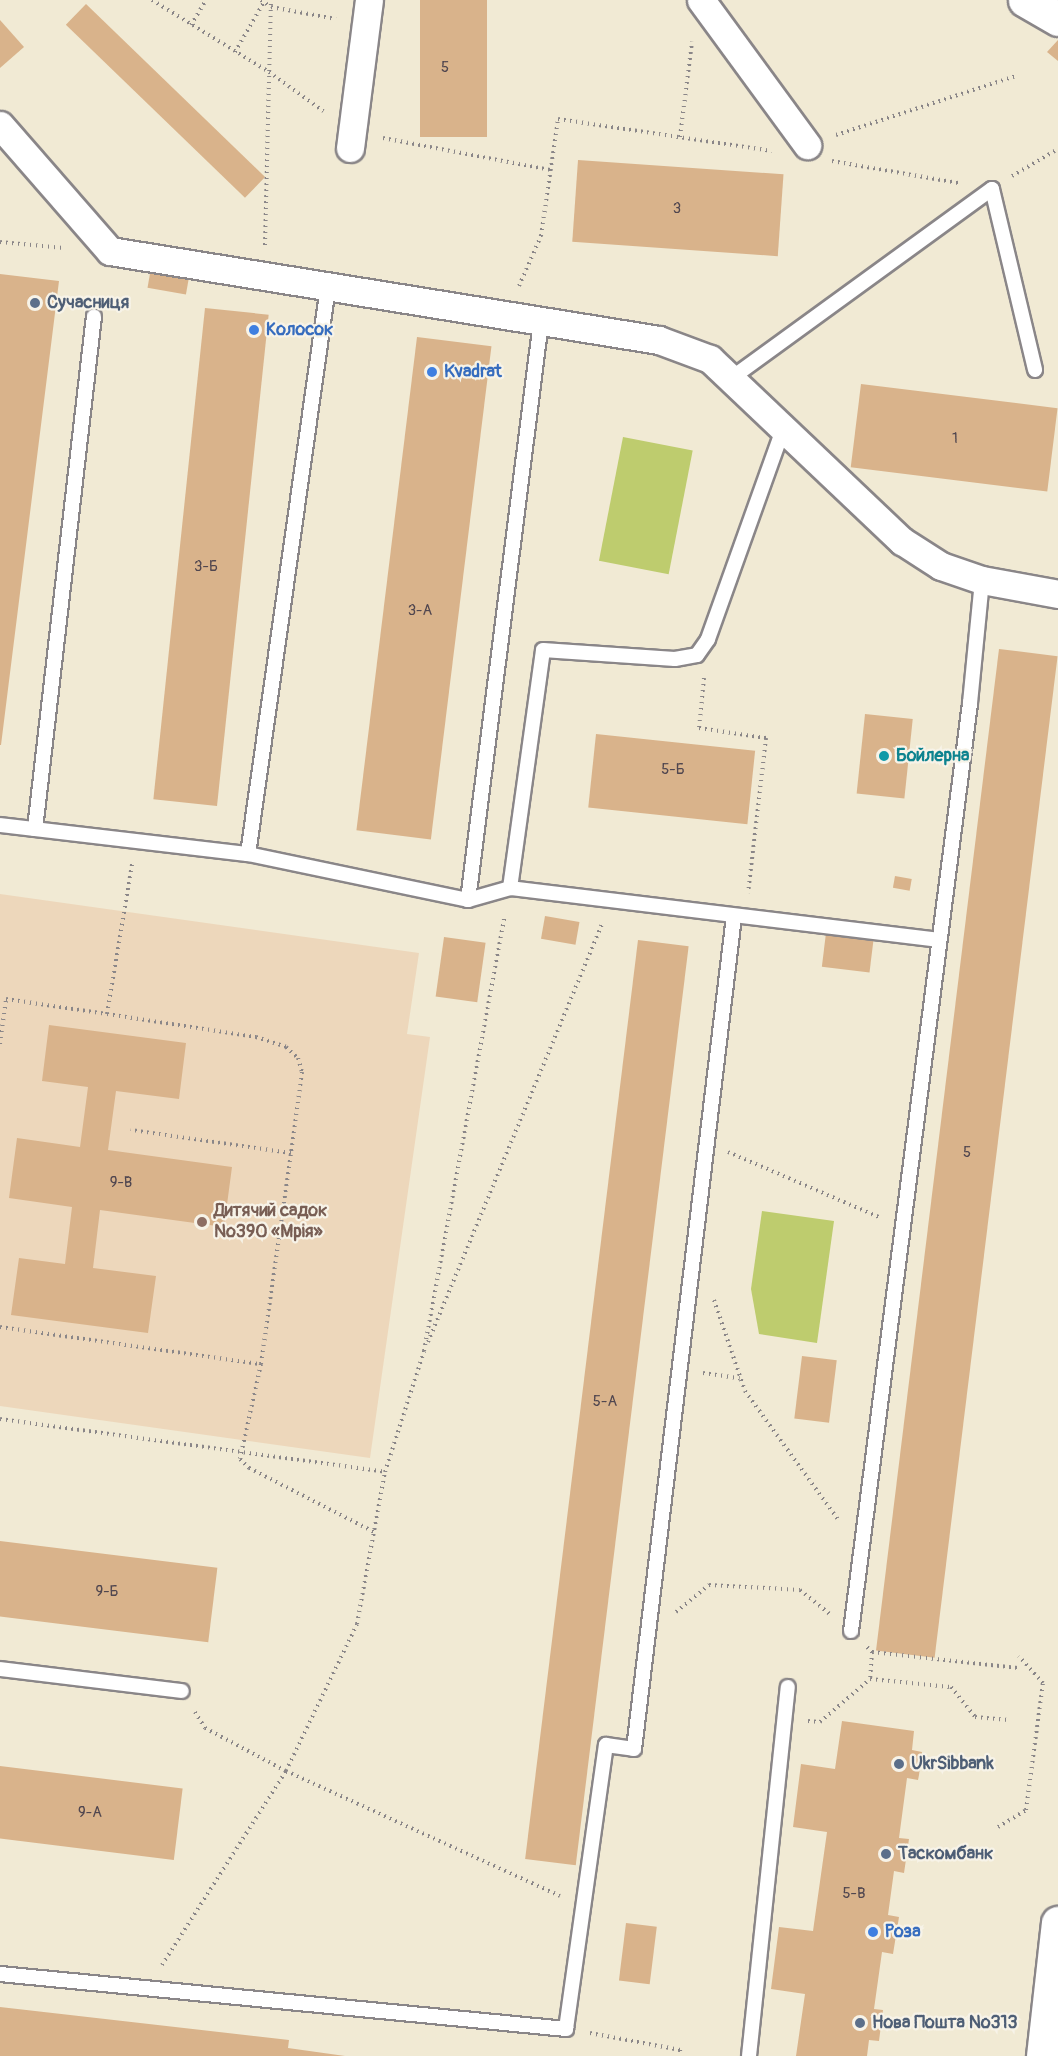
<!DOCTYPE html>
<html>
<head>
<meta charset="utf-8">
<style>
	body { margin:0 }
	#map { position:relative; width:1058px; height:2056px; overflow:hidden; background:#f1ead4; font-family:Pangolin,sans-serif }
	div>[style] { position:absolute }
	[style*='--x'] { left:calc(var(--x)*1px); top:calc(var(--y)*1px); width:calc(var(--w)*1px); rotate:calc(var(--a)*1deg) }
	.built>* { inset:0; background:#edd7bb }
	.green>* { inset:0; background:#becc6e; transform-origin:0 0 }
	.building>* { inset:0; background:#d9b38b; transform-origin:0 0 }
	.path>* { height:4px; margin-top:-2px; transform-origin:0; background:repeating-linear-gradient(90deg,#8a8688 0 1.5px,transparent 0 6px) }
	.roads { filter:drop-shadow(2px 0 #8a8688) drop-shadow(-2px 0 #8a8688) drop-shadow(0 2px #8a8688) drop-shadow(0 -2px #8a8688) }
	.lane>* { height:14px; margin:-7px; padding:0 7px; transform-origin:7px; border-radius:7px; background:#fff }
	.street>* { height:27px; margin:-13.5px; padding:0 13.5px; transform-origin:13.5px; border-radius:13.5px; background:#fff }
	.secondary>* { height:33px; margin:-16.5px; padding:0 16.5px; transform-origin:16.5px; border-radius:16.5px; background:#fff }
	.primary>* { height:33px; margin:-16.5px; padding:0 16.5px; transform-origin:16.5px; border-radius:16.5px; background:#fff }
	.dots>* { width:16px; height:16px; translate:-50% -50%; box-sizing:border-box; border:3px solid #f7f3e8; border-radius:50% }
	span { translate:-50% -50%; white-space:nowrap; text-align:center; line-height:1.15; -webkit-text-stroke:4.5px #f7f3e8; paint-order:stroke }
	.number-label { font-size:15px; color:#50464f }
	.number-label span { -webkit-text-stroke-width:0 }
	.service-label { font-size:18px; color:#4e5e75; font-weight:700 }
	.left { translate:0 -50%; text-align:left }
	.shop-label { font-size:18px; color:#366cbe; font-weight:700 }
	.culture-label { font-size:18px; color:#0d838f; font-weight:700 }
	.education-label { font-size:18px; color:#785e54; font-weight:700 }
</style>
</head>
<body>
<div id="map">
	<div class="built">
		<div style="clip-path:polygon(0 894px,419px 953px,407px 1034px,430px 1037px,370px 1458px,0 1406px)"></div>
	</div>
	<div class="green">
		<div style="left:623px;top:437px;width:71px;height:126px;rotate:11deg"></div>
		<div style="clip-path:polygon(762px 1211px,834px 1221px,817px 1343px,759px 1334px,751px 1289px)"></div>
	</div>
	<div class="building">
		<div style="left:420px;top:0;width:67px;height:137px"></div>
		<div style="left:86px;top:4px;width:249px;height:29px;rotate:44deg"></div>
		<div style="clip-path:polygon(0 20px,24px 47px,0 68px)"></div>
		<div style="clip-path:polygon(1058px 40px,1058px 61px,1047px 52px)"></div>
		<div style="left:578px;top:160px;width:206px;height:82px;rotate:4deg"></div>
		<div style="left:151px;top:268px;width:39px;height:20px;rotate:10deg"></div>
		<div style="clip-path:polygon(0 274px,59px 281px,1px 745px,0 745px)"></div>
		<div style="left:205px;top:308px;width:64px;height:494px;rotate:6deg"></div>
		<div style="left:417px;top:337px;width:75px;height:497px;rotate:7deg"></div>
		<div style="left:861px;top:384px;width:198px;height:84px;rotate:7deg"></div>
		<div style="left:999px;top:649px;width:59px;height:1009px;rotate:7deg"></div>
		<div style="left:865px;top:714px;width:48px;height:80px;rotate:6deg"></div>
		<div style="left:596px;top:734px;width:160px;height:74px;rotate:6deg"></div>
		<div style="left:895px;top:876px;width:17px;height:12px;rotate:10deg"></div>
		<div style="left:545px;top:916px;width:35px;height:23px;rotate:10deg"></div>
		<div style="left:826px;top:933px;width:48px;height:34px;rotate:7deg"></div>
		<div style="left:444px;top:937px;width:42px;height:60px;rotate:8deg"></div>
		<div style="left:638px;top:940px;width:51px;height:926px;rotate:7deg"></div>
		<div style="clip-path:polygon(49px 1025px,186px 1043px,179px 1099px,116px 1091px,108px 1150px,232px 1167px,224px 1227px,100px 1210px,93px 1268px,156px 1276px,148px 1333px,11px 1315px,19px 1258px,65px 1264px,72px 1207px,9px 1198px,17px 1138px,80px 1147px,88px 1087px,42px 1081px)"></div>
		<div style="left:802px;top:1356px;width:35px;height:63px;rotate:7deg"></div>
		<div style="left:0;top:1541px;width:219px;height:75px;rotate:7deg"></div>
		<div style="clip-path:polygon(842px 1721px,914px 1731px,912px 1750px,922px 1752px,919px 1775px,918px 1780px,907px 1778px,899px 1838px,909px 1839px,904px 1873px,894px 1871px,888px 1915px,899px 1917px,893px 1954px,882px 1952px,874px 2009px,883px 2010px,879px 2041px,869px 2040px,867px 2056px,796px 2056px,805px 1994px,771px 1989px,779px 1927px,813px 1931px,827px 1832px,793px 1827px,801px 1764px,835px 1769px)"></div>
		<div style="left:0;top:1766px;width:184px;height:72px;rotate:7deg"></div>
		<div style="left:626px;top:1923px;width:31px;height:58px;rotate:7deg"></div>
		<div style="clip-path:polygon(0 2007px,289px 2040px,288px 2048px,345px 2056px,0 2056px)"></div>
	</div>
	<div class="path">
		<div style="--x:152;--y:0;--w:137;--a:31.6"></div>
		<div style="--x:269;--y:72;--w:67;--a:35.8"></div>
		<div style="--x:261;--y:0;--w:12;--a:35"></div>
		<div style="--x:271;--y:7;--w:66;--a:10.5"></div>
		<div style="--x:191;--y:25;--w:29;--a:-59"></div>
		<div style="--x:235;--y:52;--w:58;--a:-59.9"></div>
		<div style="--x:836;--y:135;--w:188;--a:-18.2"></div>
		<div style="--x:680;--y:137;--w:96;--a:-82.8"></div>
		<div style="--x:383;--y:138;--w:170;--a:10.8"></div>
		<div style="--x:832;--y:161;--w:128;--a:9.9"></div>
		<div style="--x:1012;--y:176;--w:53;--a:-30.4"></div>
		<div style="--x:0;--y:242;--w:64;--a:5.4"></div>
		<div style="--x:265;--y:245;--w:245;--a:-88.6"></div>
		<div style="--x:519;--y:286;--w:55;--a:-66.3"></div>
		<div style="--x:541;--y:236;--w:118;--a:-81.7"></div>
		<div style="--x:558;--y:119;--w:216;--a:8.5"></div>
		<div style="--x:704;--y:678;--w:50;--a:95.7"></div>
		<div style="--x:699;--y:728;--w:68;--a:8.5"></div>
		<div style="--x:766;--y:738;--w:156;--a:96.6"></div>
		<div style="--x:107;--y:1014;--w:151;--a:8.8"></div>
		<div style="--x:256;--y:1037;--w:32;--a:18"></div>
		<div style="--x:286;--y:1047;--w:16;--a:43"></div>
		<div style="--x:298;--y:1058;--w:15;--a:74"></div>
		<div style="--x:302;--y:1072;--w:82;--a:97.7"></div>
		<div style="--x:0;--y:1044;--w:45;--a:-82.4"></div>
		<div style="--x:6;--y:999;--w:102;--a:8.4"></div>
		<div style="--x:107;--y:1014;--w:152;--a:-80.5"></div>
		<div style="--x:728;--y:1152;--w:167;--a:23.3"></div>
		<div style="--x:714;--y:1300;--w:96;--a:71.2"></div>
		<div style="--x:745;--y:1391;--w:160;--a:54.1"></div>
		<div style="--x:0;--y:1327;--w:264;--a:8.1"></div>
		<div style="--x:261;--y:1364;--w:213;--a:-81.9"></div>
		<div style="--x:291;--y:1153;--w:162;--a:-171.8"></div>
		<div style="--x:428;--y:1342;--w:455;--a:-67.4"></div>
		<div style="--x:261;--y:1364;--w:97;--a:102.5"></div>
		<div style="--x:240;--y:1459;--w:13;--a:45"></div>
		<div style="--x:249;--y:1468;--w:140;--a:27.1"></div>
		<div style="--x:703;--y:1373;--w:37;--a:8"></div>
		<div style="--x:0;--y:1419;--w:389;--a:7.8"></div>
		<div style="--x:385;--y:1472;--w:127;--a:-72.1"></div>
		<div style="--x:424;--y:1351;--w:443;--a:-79.5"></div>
		<div style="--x:676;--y:1612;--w:43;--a:-39.3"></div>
		<div style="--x:709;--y:1585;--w:91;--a:3.1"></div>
		<div style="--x:800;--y:1590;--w:38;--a:39"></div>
		<div style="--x:867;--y:1647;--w:7;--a:45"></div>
		<div style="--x:872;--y:1652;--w:147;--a:6.3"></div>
		<div style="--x:872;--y:1652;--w:27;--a:94"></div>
		<div style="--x:870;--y:1679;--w:81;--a:5.6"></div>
		<div style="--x:951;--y:1687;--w:38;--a:51"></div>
		<div style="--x:975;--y:1717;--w:36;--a:5"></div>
		<div style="--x:195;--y:1712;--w:19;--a:58"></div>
		<div style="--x:205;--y:1728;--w:92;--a:28"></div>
		<div style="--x:286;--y:1771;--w:301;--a:24.5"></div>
		<div style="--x:808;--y:1721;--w:12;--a:5"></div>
		<div style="--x:820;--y:1722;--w:66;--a:-40.7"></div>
		<div style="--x:998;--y:1827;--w:33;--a:-31"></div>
		<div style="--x:1026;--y:1810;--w:128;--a:-82.4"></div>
		<div style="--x:1043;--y:1683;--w:36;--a:-132"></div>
		<div style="--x:162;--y:1965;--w:230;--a:-57.4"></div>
		<div style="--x:286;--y:1771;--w:163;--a:-64.2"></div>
		<div style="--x:357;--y:1624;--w:155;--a:-79.6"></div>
		<div style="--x:590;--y:2033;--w:92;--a:10.7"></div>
		<div style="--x:680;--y:2050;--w:6;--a:81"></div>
	</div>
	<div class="roads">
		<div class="lane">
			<div style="--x:733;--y:377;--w:320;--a:-36"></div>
			<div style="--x:992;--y:189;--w:186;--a:76.6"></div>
			<div style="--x:0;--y:825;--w:250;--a:6.7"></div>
			<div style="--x:248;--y:854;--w:225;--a:11.8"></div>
			<div style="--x:468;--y:900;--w:44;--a:-15.9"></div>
			<div style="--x:510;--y:888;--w:430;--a:6.9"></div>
			<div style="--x:35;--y:829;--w:516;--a:-83.44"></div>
			<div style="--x:248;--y:854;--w:573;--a:-81.97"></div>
			<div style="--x:510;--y:888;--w:240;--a:-82.1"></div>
			<div style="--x:543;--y:650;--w:132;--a:3.9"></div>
			<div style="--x:675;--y:659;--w:22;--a:-10"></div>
			<div style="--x:697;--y:655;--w:19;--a:-55"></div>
			<div style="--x:708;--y:639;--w:223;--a:-70.3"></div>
			<div style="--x:468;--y:900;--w:584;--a:-82.81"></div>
			<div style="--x:851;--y:1631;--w:936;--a:-82.69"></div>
			<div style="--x:970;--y:703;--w:124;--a:-84.4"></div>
			<div style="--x:0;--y:1669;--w:183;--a:6.9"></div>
			<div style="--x:0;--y:1974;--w:569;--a:5.55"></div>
			<div style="--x:566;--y:2029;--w:287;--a:-82"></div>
			<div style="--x:606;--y:1745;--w:28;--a:8"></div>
			<div style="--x:634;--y:1749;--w:838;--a:-83.15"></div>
			<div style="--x:749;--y:2056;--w:371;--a:-84"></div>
		</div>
		<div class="street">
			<div style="--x:701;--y:0;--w:180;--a:53.8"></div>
			<div style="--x:0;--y:125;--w:167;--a:48.9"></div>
			<div style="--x:110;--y:251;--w:556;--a:9.21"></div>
			<div style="--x:659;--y:340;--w:54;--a:20.4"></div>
			<div style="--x:710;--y:359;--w:265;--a:43.5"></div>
			<div style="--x:902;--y:541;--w:46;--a:32.7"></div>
			<div style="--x:941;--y:566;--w:43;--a:18.9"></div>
			<div style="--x:982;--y:580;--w:77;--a:10.4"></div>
			<div style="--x:350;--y:148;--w:149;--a:-82.7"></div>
		</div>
		<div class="secondary">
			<div style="--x:1025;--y:0;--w:38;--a:30"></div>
		</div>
		<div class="primary">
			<div style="--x:1043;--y:2056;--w:134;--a:-83.6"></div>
		</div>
	</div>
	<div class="dots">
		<div style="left:35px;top:303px;background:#5c6f8a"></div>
		<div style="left:254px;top:330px;background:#3f7fe0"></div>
		<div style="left:432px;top:372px;background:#3f7fe0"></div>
		<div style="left:884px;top:756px;background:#0f9aa8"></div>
		<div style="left:202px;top:1222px;background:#8d6e63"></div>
		<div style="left:899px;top:1764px;background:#5c6f8a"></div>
		<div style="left:886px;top:1854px;background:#5c6f8a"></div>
		<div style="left:873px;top:1932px;background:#3f7fe0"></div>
		<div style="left:860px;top:2023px;background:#5c6f8a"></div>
	</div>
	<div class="number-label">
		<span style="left:445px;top:68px">5</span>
		<span style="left:677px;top:209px">3</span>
		<span style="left:955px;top:439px">1</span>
		<span style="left:206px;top:567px">3-Б</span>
		<span style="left:420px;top:611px">3-А</span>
		<span style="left:673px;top:770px">5-Б</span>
		<span style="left:967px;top:1153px">5</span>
		<span style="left:121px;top:1183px">9-В</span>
		<span style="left:605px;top:1402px">5-А</span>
		<span style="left:107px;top:1592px">9-Б</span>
		<span style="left:90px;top:1813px">9-А</span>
		<span style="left:854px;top:1894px">5-В</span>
	</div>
	<div class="service-label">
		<span class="left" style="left:47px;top:303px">Сучасниця</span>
		<span class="left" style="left:911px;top:1764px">UkrSibbank</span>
		<span class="left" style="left:898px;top:1854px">Таскомбанк</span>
		<span class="left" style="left:872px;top:2023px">Нова Пошта №313</span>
	</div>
	<div class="shop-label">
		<span class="left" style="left:266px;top:330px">Колосок</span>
		<span class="left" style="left:444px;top:372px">Kvadrat</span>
		<span class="left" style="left:885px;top:1932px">Роза</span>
	</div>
	<div class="culture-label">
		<span class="left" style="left:896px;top:756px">Бойлерна</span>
	</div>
	<div class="education-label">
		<span class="left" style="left:214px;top:1222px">Дитячий садок<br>№390 «Мрія»</span>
	</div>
</div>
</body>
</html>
